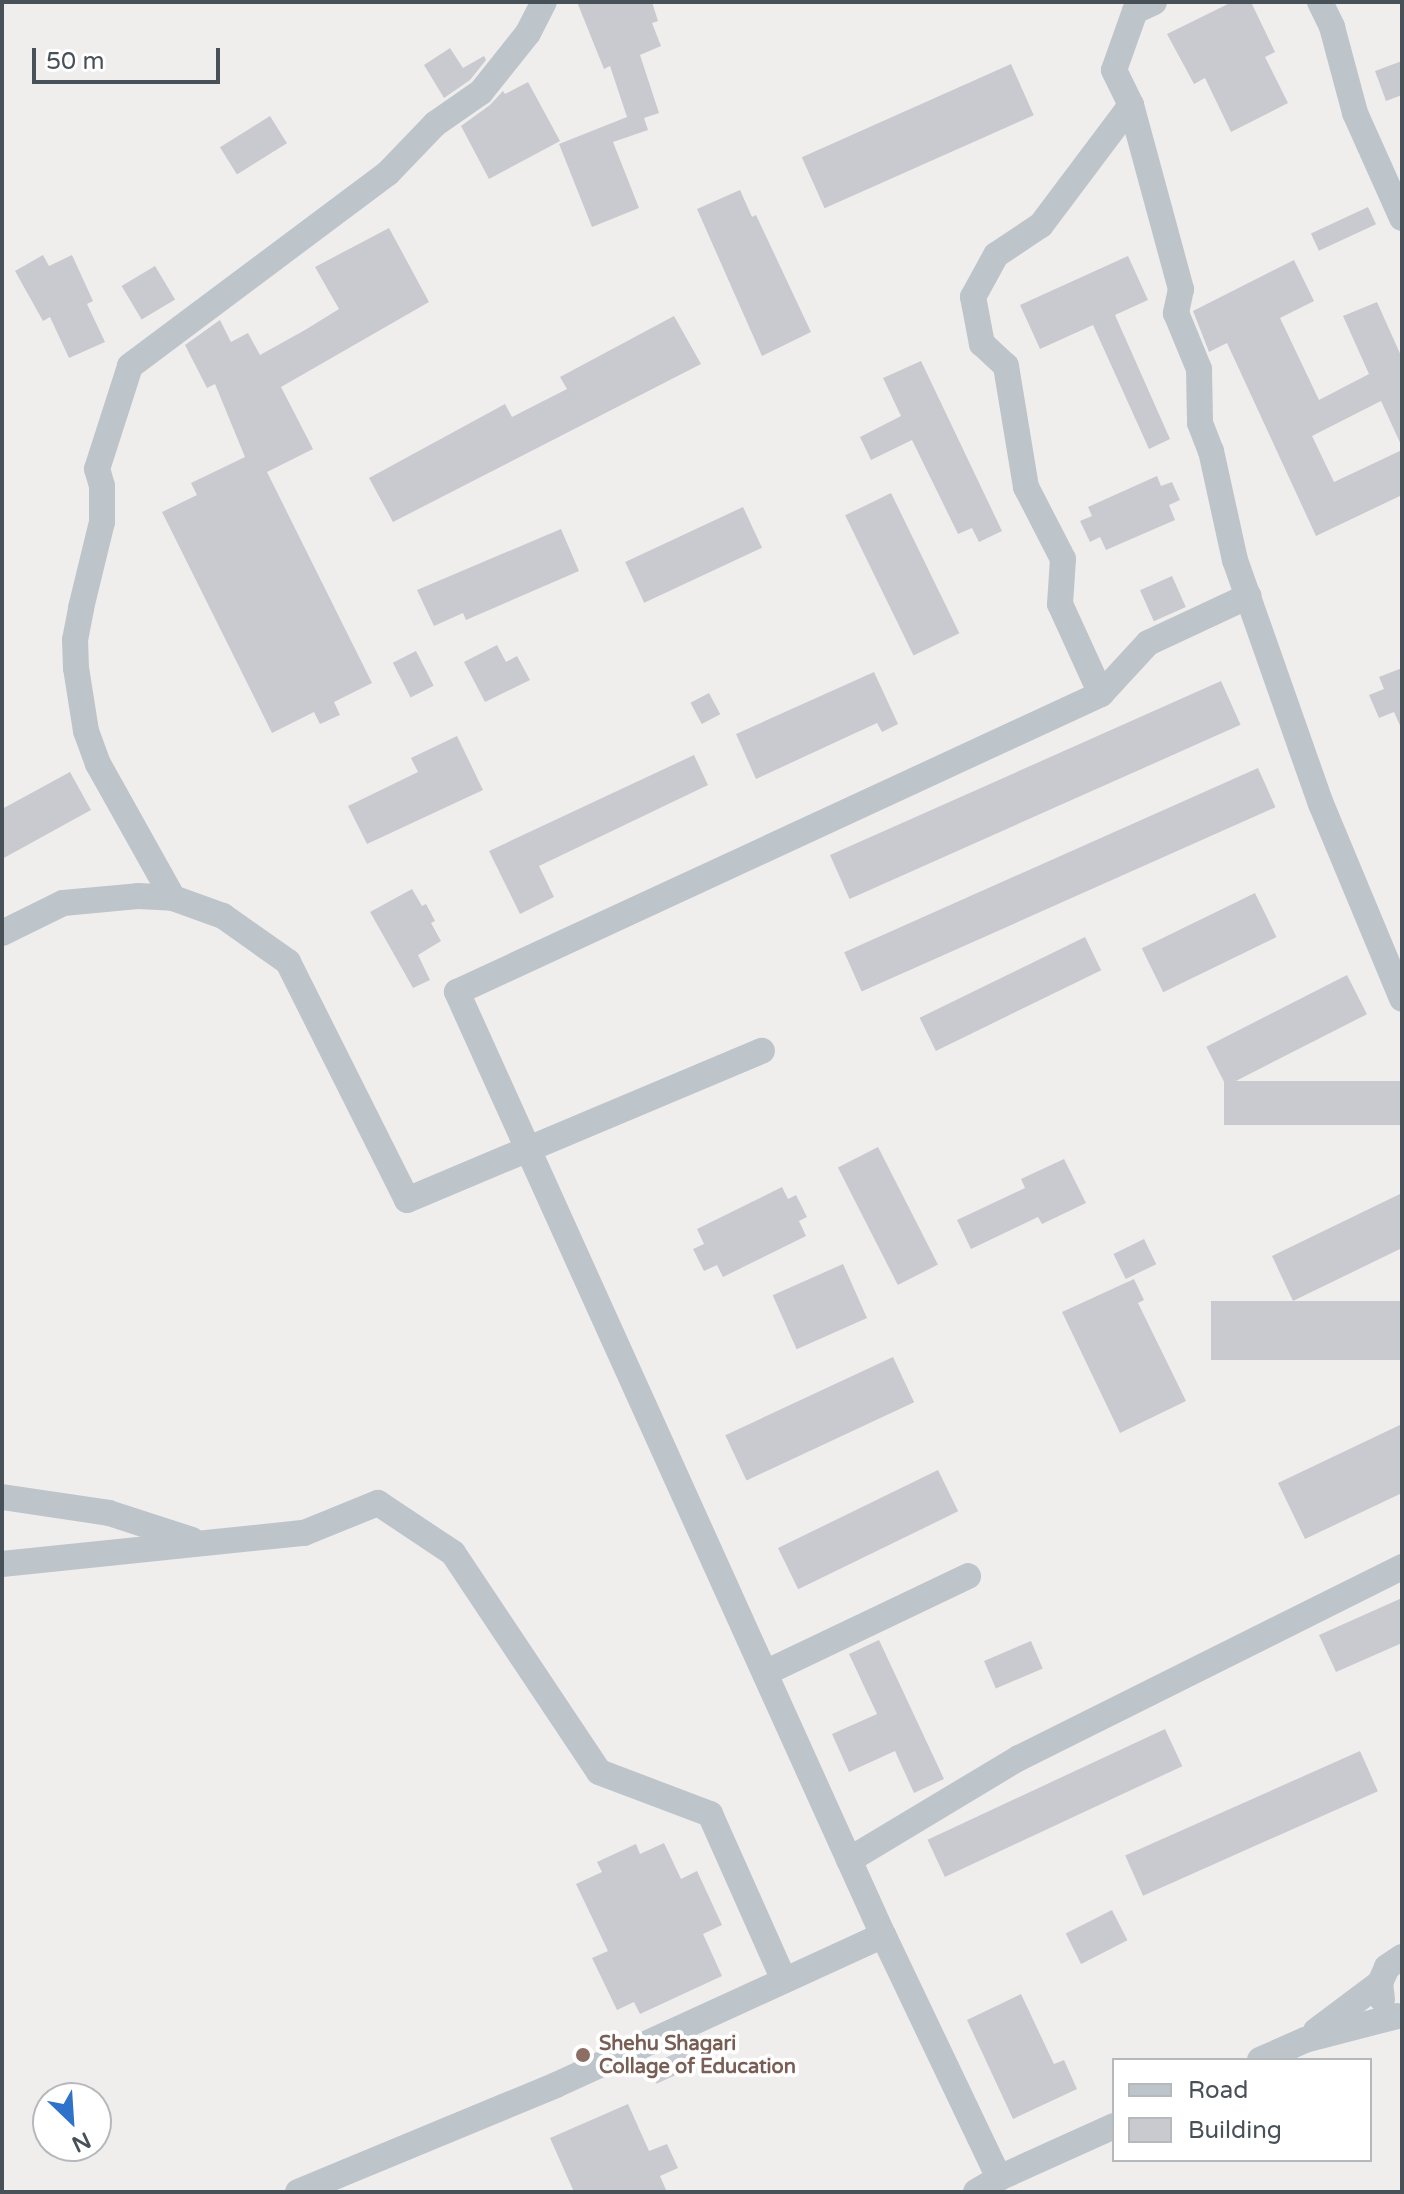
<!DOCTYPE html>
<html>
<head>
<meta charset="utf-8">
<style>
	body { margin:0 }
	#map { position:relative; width:1404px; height:2194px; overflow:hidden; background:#f0eded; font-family:"Varela Round",sans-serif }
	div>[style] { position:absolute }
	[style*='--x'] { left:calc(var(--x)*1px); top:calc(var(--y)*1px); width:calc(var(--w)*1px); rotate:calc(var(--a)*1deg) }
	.building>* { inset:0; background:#c9cacf; transform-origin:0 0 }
	.minor>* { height:26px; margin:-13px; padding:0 13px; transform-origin:13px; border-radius:13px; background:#bdc5cb }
	.dots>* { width:22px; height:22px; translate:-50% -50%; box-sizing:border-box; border:4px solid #fff; border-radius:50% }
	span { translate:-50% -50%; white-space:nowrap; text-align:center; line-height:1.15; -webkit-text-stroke:8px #fff; paint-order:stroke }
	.education-label { font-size:20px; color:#785e54; font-weight:700 }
	.left { translate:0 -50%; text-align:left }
	.frame { position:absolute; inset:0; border:4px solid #485058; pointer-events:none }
	.legend { position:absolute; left:1112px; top:2058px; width:260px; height:104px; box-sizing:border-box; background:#fff; border:2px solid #b6b9bc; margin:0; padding:10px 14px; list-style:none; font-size:24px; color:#485058 }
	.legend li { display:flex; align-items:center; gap:16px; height:40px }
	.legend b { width:40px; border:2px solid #b6b9bc }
	.north { position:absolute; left:32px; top:2082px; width:80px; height:80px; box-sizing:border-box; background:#fff; border:2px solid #b6b9bc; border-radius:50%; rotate:155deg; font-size:22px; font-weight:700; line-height:32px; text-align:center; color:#485058 }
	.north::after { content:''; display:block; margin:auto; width:28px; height:36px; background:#2e72c9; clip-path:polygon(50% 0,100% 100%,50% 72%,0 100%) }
	.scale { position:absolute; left:32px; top:48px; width:188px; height:36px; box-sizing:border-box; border:4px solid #485058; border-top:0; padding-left:10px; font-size:24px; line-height:28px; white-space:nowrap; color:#485058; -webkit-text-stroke:6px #fff; paint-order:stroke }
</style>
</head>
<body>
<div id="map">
	<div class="building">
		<div style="clip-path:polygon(577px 2px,652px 2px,658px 21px,652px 23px,661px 46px,640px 55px,659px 113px,644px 118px,648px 130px,613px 142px,639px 208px,592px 227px,559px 144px,627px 117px,610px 66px,604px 69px)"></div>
		<div style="clip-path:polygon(1232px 2px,1251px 2px,1275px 52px,1265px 57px,1288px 103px,1231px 132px,1205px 78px,1194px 84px,1167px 34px)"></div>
		<div style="clip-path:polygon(450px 48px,463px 68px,484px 56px,486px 60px,470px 80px,444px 98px,424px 65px)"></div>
		<div style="clip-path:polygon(1402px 61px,1402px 95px,1386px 101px,1375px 71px)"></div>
		<div style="left:1011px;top:64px;width:56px;height:229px;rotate:66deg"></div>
		<div style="clip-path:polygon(528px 82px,560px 141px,489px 179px,461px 126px,490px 105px,503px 91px,505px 94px)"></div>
		<div style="left:270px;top:116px;width:32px;height:59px;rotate:58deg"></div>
		<div style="clip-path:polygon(740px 190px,752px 217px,756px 215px,811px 332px,762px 356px,697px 209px)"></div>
		<div style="left:1368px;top:207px;width:19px;height:63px;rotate:65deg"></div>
		<div style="clip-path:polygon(389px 228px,429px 302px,281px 387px,313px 449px,267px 472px,372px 683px,334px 702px,340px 715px,320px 724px,314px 712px,272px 733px,162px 512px,197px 495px,191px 483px,245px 457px,215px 384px,207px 388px,185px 345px,220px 320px,231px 342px,248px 333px,260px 355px,305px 330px,339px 309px,315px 267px)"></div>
		<div style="clip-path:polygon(43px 255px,49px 266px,72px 255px,93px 301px,87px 304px,105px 342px,69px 358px,50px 317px,43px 321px,15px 271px)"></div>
		<div style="clip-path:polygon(1128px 256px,1148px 300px,1115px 315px,1170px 439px,1149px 449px,1093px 325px,1040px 349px,1020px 305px)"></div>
		<div style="clip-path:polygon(1294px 260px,1314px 301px,1280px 318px,1319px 400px,1369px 374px,1343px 316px,1377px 302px,1402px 358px,1402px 447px,1381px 401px,1312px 436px,1334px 482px,1402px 450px,1402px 495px,1316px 536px,1227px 343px,1209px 352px,1193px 311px)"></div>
		<div style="left:155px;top:266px;width:39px;height:39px;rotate:59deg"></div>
		<div style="clip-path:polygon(674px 316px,701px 364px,393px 522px,369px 478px,505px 404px,512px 417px,567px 389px,560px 377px)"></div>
		<div style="clip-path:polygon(921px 361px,1002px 531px,979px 542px,972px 528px,958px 534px,912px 440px,871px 460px,860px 437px,901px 416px,883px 378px)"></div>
		<div style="clip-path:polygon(1157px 476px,1161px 486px,1172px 482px,1180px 500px,1169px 505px,1175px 520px,1106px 550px,1100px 537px,1090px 542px,1080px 521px,1092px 516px,1088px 507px)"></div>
		<div style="left:891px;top:493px;width:156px;height:51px;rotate:64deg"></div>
		<div style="left:743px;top:507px;width:45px;height:130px;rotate:65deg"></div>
		<div style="clip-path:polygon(561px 529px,579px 571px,466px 620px,463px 613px,434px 626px,417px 590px)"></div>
		<div style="left:1172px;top:576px;width:34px;height:35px;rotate:66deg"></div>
		<div style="clip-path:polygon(497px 645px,506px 662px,517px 656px,530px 680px,485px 702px,464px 662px)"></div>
		<div style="left:416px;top:651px;width:39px;height:26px;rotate:63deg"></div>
		<div style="clip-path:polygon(1402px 668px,1402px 730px,1394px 712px,1379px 718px,1369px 695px,1384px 689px,1379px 677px)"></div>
		<div style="clip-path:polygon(874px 672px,898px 724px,882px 732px,877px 723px,756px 779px,736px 734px)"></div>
		<div style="left:1221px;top:681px;width:48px;height:428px;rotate:66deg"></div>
		<div style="left:709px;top:693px;width:24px;height:21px;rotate:62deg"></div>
		<div style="clip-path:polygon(457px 736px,483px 790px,367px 844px,348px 806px,418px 772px,411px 758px)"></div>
		<div style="clip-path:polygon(694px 755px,708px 785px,539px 866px,554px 897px,520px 914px,489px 851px)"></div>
		<div style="left:1258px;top:768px;width:43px;height:453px;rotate:66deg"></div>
		<div style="clip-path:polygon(70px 772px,91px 810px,2px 859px,2px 809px)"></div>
		<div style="clip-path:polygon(412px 889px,422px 906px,426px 904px,435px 921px,431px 923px,441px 941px,418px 955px,430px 980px,413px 988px,370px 912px)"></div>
		<div style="left:1255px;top:893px;width:49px;height:126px;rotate:64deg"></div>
		<div style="left:1085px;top:937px;width:37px;height:184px;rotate:64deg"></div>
		<div style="left:1347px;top:975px;width:44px;height:158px;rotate:63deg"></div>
		<div style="left:1402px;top:1081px;width:44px;height:178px;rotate:90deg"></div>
		<div style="left:878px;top:1147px;width:132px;height:45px;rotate:63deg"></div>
		<div style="clip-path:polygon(1064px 1159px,1086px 1203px,1042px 1224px,1038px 1217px,971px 1249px,957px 1220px,1025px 1188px,1021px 1179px)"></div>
		<div style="clip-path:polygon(782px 1187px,788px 1199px,796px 1195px,807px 1217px,799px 1221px,806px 1236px,723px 1277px,717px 1265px,704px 1271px,693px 1249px,704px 1244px,697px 1229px)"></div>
		<div style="clip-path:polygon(1402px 1193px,1402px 1248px,1293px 1301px,1272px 1256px)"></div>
		<div style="left:1144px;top:1239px;width:28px;height:34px;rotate:64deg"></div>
		<div style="left:843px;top:1264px;width:59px;height:77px;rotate:66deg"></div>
		<div style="clip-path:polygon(1134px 1279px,1144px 1300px,1138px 1303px,1186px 1401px,1120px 1433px,1062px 1312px)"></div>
		<div style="left:1402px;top:1301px;width:59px;height:191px;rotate:90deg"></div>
		<div style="left:893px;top:1357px;width:50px;height:185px;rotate:65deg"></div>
		<div style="clip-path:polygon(1402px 1424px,1402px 1493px,1305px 1539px,1278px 1483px)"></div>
		<div style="left:938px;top:1470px;width:46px;height:178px;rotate:64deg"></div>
		<div style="clip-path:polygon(1402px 1598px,1402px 1643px,1336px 1672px,1319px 1635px)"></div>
		<div style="clip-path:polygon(879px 1640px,944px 1779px,914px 1793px,895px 1751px,849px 1772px,832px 1734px,877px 1714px,849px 1654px)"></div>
		<div style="left:1031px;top:1641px;width:30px;height:51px;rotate:67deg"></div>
		<div style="left:1165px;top:1729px;width:41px;height:262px;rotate:65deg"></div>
		<div style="left:1360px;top:1751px;width:44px;height:257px;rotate:66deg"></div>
		<div style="clip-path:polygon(664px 1843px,681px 1879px,697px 1871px,722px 1925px,703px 1934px,722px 1976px,640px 2014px,634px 2002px,617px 2010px,592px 1958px,608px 1951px,576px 1884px,602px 1872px,597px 1862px,636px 1844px,640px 1854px)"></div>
		<div style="left:1112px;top:1910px;width:34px;height:52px;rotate:63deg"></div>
		<div style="clip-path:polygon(1021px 1994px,1054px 2064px,1064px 2060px,1077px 2089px,1013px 2119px,967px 2020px)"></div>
		<div style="left:703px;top:2041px;width:20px;height:60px;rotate:66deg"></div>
		<div style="clip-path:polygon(628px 2104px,649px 2151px,667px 2144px,678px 2168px,660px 2176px,667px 2192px,574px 2192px,550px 2138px)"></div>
	</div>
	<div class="minor">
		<div style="--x:1320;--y:2;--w:28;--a:64"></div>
		<div style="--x:1332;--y:27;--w:89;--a:75"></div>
		<div style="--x:1355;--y:113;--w:115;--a:65.9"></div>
		<div style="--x:1131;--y:105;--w:191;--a:74.8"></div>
		<div style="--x:1181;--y:289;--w:25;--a:102"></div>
		<div style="--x:1176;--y:313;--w:61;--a:67.7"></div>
		<div style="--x:1199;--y:369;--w:54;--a:88.9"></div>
		<div style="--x:1200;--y:423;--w:30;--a:69"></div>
		<div style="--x:1211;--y:451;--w:112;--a:77.6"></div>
		<div style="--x:1235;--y:560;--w:259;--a:70.6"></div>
		<div style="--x:1321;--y:804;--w:211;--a:67.4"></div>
		<div style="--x:1101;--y:694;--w:99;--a:-114.5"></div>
		<div style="--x:1060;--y:604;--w:45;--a:-86.2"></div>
		<div style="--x:1063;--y:559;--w:81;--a:-117.2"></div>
		<div style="--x:1026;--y:487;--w:123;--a:-99.4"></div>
		<div style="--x:1006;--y:366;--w:33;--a:-137"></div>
		<div style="--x:982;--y:344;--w:48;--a:-100.8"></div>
		<div style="--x:973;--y:297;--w:48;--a:-61.3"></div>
		<div style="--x:996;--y:255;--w:54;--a:-33.7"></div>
		<div style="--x:1041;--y:225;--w:150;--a:-53.1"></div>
		<div style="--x:1131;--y:105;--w:39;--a:-116"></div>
		<div style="--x:1114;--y:70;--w:63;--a:-70.4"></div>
		<div style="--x:1135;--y:11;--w:21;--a:-25"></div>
		<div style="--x:173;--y:898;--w:154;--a:-119.2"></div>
		<div style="--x:98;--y:764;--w:35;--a:-110"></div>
		<div style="--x:86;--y:731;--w:64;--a:-99"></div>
		<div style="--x:76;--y:668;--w:28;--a:-92"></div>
		<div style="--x:75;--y:640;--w:33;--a:-79"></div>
		<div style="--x:81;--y:608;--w:89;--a:-76.3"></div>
		<div style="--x:102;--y:522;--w:36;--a:-90"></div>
		<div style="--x:102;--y:486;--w:18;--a:-106"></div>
		<div style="--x:97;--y:469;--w:108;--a:-72.2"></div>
		<div style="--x:130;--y:366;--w:322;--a:-36.8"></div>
		<div style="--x:388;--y:173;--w:68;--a:-46.2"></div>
		<div style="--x:435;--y:124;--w:56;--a:-34.8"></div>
		<div style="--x:481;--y:92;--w:75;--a:-51.5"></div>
		<div style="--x:528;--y:33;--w:35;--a:-63"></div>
		<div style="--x:2;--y:933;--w:68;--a:-26.2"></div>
		<div style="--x:63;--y:903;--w:75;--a:-5.3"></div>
		<div style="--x:138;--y:896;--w:35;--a:3"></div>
		<div style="--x:173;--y:898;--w:53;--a:19.8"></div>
		<div style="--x:223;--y:916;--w:80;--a:35.3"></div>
		<div style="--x:288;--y:962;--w:266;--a:63.4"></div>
		<div style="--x:407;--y:1200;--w:385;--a:-22.8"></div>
		<div style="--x:2;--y:1497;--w:108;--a:8.5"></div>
		<div style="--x:109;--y:1513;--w:87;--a:18"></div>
		<div style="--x:2;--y:1564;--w:304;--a:-5.9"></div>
		<div style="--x:304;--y:1533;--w:80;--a:-22.1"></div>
		<div style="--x:378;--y:1503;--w:90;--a:33.7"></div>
		<div style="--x:453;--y:1553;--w:263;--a:56.3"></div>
		<div style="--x:599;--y:1772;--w:119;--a:20.7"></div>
		<div style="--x:710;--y:1814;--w:182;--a:66"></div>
		<div style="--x:765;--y:1673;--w:225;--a:-25.5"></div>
		<div style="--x:849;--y:1860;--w:198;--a:-31"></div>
		<div style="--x:1019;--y:1758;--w:428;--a:-26.5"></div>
		<div style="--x:1382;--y:1999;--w:16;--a:-97"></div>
		<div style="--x:1380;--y:1983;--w:17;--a:-66"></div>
		<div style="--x:1387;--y:1967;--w:18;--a:-34"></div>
		<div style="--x:1316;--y:2031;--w:80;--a:-36.9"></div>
		<div style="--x:1260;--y:2060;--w:49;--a:-24"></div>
		<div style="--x:1305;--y:2040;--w:95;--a:-14.6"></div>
		<div style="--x:999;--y:2178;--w:269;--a:-115.5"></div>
		<div style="--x:883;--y:1935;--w:1035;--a:-114.31"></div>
		<div style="--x:457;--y:992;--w:710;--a:-24.83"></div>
		<div style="--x:1101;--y:694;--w:69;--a:-47.3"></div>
		<div style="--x:1148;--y:643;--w:111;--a:-25"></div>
		<div style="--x:298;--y:2192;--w:279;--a:-22.5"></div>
		<div style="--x:556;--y:2085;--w:360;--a:-24.6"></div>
		<div style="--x:976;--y:2192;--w:27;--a:-31"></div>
		<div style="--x:999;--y:2178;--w:126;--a:-24.3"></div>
	</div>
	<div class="dots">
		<div style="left:583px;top:2055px;background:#8d6e63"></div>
	</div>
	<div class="education-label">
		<span class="left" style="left:599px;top:2056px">Shehu Shagari<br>Collage of Education</span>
	</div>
	<div class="frame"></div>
	<ul class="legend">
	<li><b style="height:10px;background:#bdc5cb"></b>Road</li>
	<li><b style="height:22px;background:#c9cacf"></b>Building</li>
	</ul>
	<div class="north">N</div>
	<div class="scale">50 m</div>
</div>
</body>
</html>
